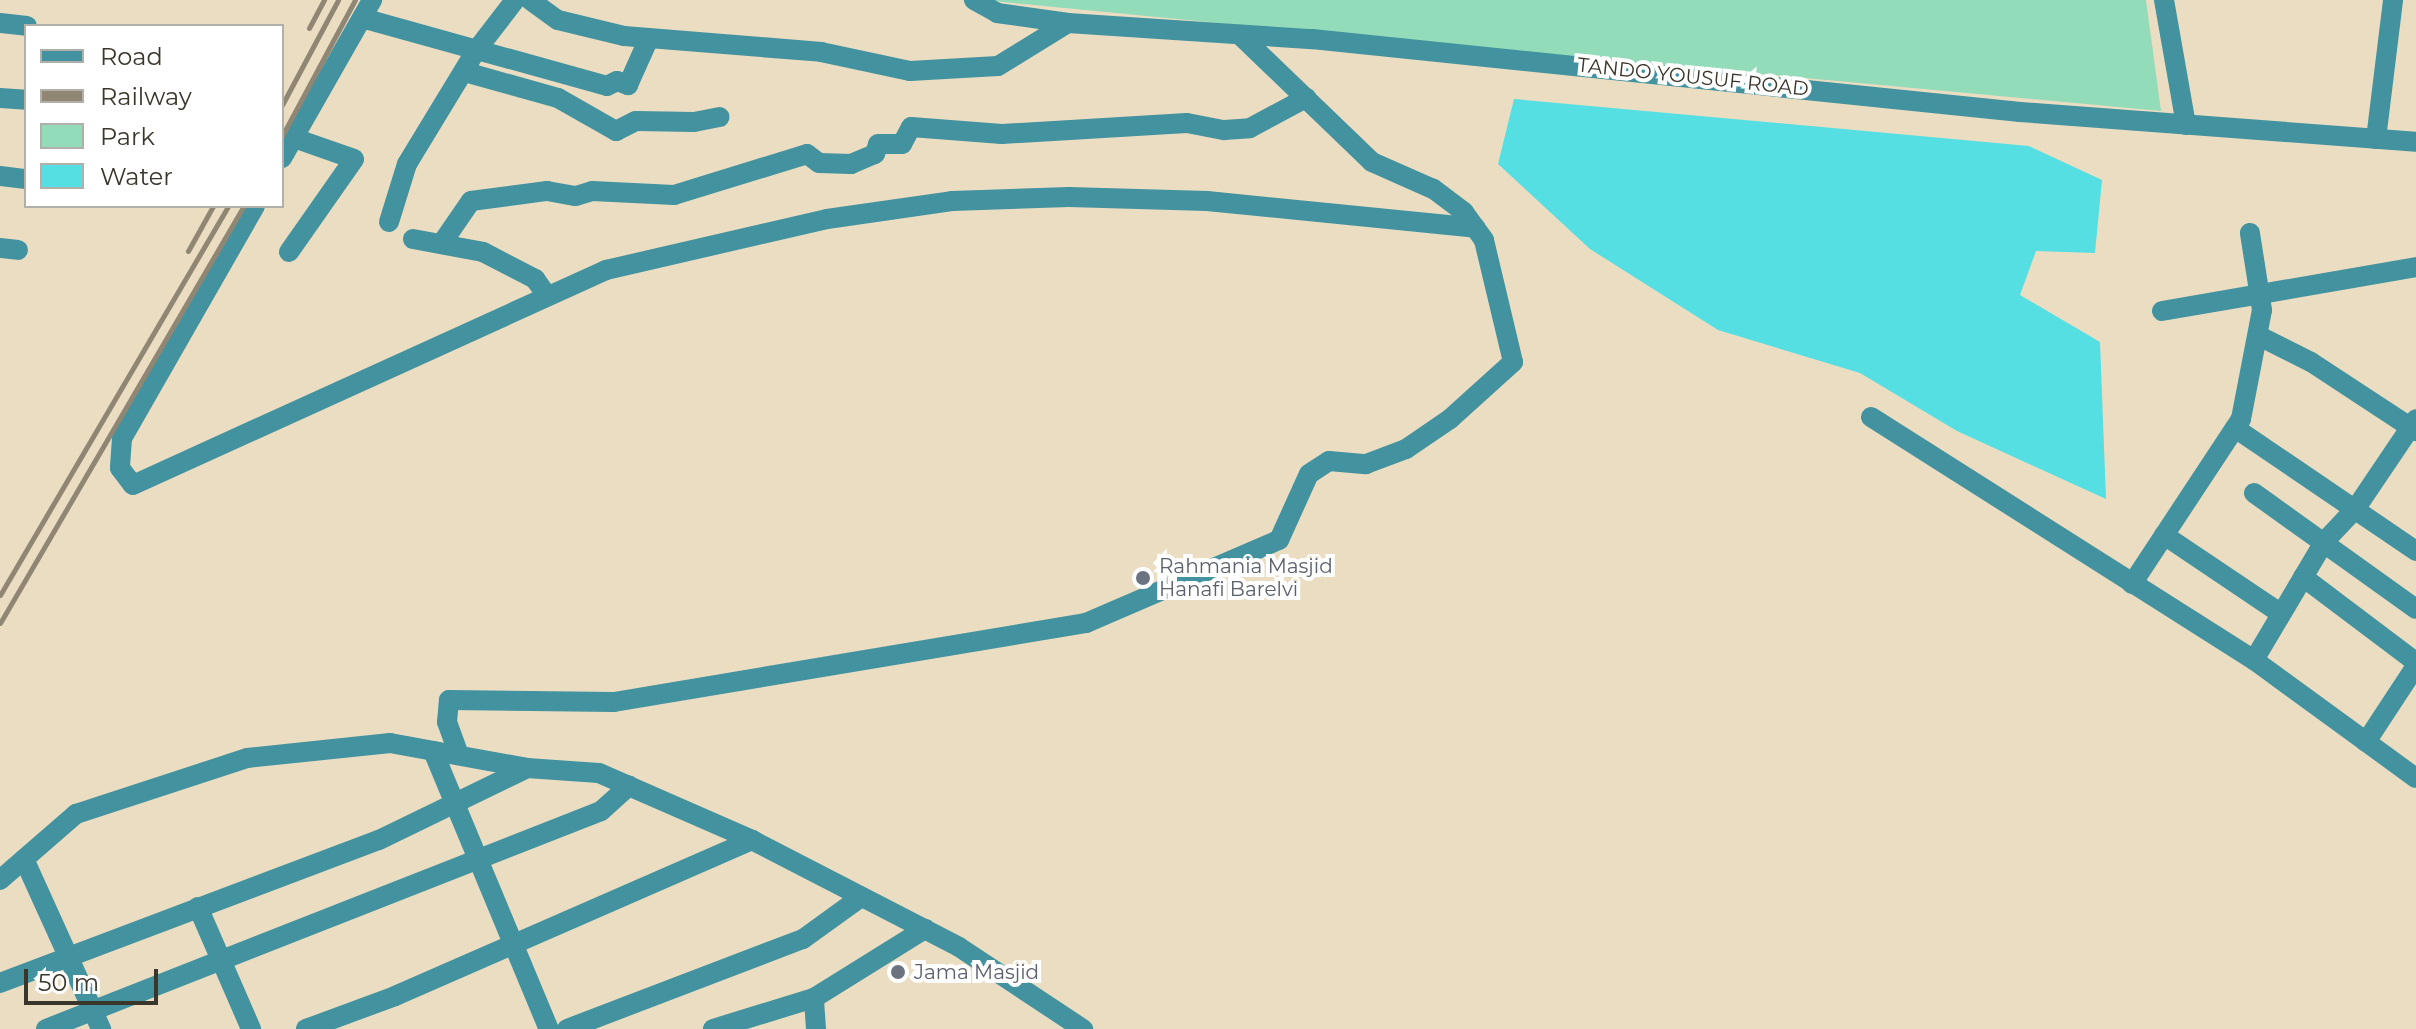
<!DOCTYPE html>
<html>
<head>
<meta charset="utf-8">
<style>
	body { margin:0 }
	#map { position:relative; width:2416px; height:1029px; overflow:hidden; background:#ebddc2; font-family:Montserrat,sans-serif }
	div>[style] { position:absolute }
	[style*='--x'] { left:calc(var(--x)*1px); top:calc(var(--y)*1px); width:calc(var(--w)*1px); rotate:calc(var(--a)*1deg) }
	.green>* { inset:0; background:#93dcb9 }
	.water>* { inset:0; background:#55dfe2 }
	.minor>* { height:20px; margin:-10px; padding:0 10px; transform-origin:10px; border-radius:10px; background:#42929f }
	.rail>* { height:5px; margin:-2.5px; padding:0 2.5px; transform-origin:2.5px; border-radius:2.5px; background:#908674 }
	.dots>* { width:22px; height:22px; translate:-50% -50%; box-sizing:border-box; border:4px solid #fff; border-radius:50% }
	span { translate:-50% -50%; white-space:nowrap; text-align:center; line-height:1.15; -webkit-text-stroke:8px #fff; paint-order:stroke }
	.street-label { font-size:20px; color:#3b362b }
	.worship-label { font-size:20px; color:#5b616d }
	.left { translate:0 -50%; text-align:left }
	.legend { position:absolute; left:24px; top:24px; width:260px; height:184px; box-sizing:border-box; background:#fff; border:2px solid #b1afaa; margin:0; padding:10px 14px; list-style:none; font-size:24px; color:#3b362b }
	.legend li { display:flex; align-items:center; gap:16px; height:40px }
	.legend b { width:40px; border:2px solid #b1afaa }
	.scale { position:absolute; left:24px; top:969px; width:134px; height:36px; box-sizing:border-box; border:4px solid #3b362b; border-top:0; padding-left:10px; font-size:24px; line-height:28px; white-space:nowrap; color:#3b362b; -webkit-text-stroke:6px #fff; paint-order:stroke }
</style>
</head>
<body>
<div id="map">
	<div class="green">
		<div style="clip-path:polygon(983px 0,2146px 0,2161px 111px,1351px 36px)"></div>
	</div>
	<div class="water">
		<div style="clip-path:polygon(1514px 99px,2029px 146px,2102px 180px,2095px 253px,2036px 251px,2020px 295px,2100px 342px,2106px 499px,1957px 431px,1860px 373px,1718px 330px,1590px 249px,1498px 164px)"></div>
	</div>
	<div class="minor">
		<div style="--x:530;--y:0;--w:34;--a:36"></div>
		<div style="--x:558;--y:20;--w:68;--a:13.6"></div>
		<div style="--x:624;--y:36;--w:198;--a:4.6"></div>
		<div style="--x:821;--y:52;--w:91;--a:12.1"></div>
		<div style="--x:910;--y:71;--w:88;--a:-3.3"></div>
		<div style="--x:998;--y:66;--w:82;--a:-31.6"></div>
		<div style="--x:974;--y:0;--w:26;--a:29"></div>
		<div style="--x:997;--y:13;--w:72;--a:8"></div>
		<div style="--x:1068;--y:23;--w:245;--a:3.8"></div>
		<div style="--x:1312;--y:39;--w:712;--a:5.89"></div>
		<div style="--x:2020;--y:112;--w:397;--a:4.3"></div>
		<div style="--x:2164;--y:0;--w:127;--a:80"></div>
		<div style="--x:362;--y:18;--w:254;--a:15.5"></div>
		<div style="--x:607;--y:86;--w:11;--a:-27"></div>
		<div style="--x:617;--y:81;--w:12;--a:20"></div>
		<div style="--x:628;--y:85;--w:51;--a:-65.9"></div>
		<div style="--x:0;--y:23;--w:27;--a:6"></div>
		<div style="--x:465;--y:72;--w:97;--a:15.6"></div>
		<div style="--x:558;--y:98;--w:67;--a:29.6"></div>
		<div style="--x:616;--y:131;--w:22;--a:-27"></div>
		<div style="--x:636;--y:121;--w:58;--a:1"></div>
		<div style="--x:694;--y:122;--w:26;--a:-11"></div>
		<div style="--x:0;--y:98;--w:26;--a:4"></div>
		<div style="--x:2376;--y:139;--w:140;--a:-83"></div>
		<div style="--x:282;--y:158;--w:182;--a:-60.3"></div>
		<div style="--x:0;--y:176;--w:26;--a:7"></div>
		<div style="--x:255;--y:206;--w:267;--a:119.8"></div>
		<div style="--x:122;--y:438;--w:30;--a:94"></div>
		<div style="--x:120;--y:468;--w:21;--a:53"></div>
		<div style="--x:133;--y:485;--w:520;--a:-24.44"></div>
		<div style="--x:606;--y:270;--w:227;--a:-13"></div>
		<div style="--x:827;--y:219;--w:126;--a:-8.2"></div>
		<div style="--x:952;--y:201;--w:117;--a:-2"></div>
		<div style="--x:1069;--y:197;--w:138;--a:1.7"></div>
		<div style="--x:1207;--y:201;--w:270;--a:5.7"></div>
		<div style="--x:389;--y:222;--w:61;--a:-72.8"></div>
		<div style="--x:407;--y:164;--w:131;--a:-58.7"></div>
		<div style="--x:475;--y:52;--w:66;--a:-52.4"></div>
		<div style="--x:413;--y:239;--w:71;--a:10.5"></div>
		<div style="--x:483;--y:252;--w:59;--a:27.4"></div>
		<div style="--x:535;--y:279;--w:19;--a:54"></div>
		<div style="--x:442;--y:243;--w:51;--a:-55.4"></div>
		<div style="--x:471;--y:201;--w:77;--a:-7.5"></div>
		<div style="--x:547;--y:191;--w:29;--a:10"></div>
		<div style="--x:576;--y:196;--w:17;--a:-17"></div>
		<div style="--x:592;--y:191;--w:82;--a:2.8"></div>
		<div style="--x:674;--y:195;--w:139;--a:-17.1"></div>
		<div style="--x:807;--y:154;--w:15;--a:37"></div>
		<div style="--x:819;--y:163;--w:32;--a:2"></div>
		<div style="--x:851;--y:164;--w:26;--a:-23"></div>
		<div style="--x:875;--y:154;--w:10;--a:-73"></div>
		<div style="--x:878;--y:144;--w:24;--a:0"></div>
		<div style="--x:902;--y:144;--w:19;--a:-62"></div>
		<div style="--x:911;--y:127;--w:91;--a:4.4"></div>
		<div style="--x:1002;--y:134;--w:185;--a:-3.4"></div>
		<div style="--x:1187;--y:123;--w:38;--a:11"></div>
		<div style="--x:1224;--y:130;--w:26;--a:-4"></div>
		<div style="--x:1250;--y:128;--w:64;--a:-28.2"></div>
		<div style="--x:0;--y:248;--w:18;--a:6"></div>
		<div style="--x:289;--y:252;--w:113;--a:-55"></div>
		<div style="--x:354;--y:159;--w:64;--a:-160.7"></div>
		<div style="--x:2162;--y:311;--w:258;--a:-9.8"></div>
		<div style="--x:2259;--y:336;--w:58;--a:26.6"></div>
		<div style="--x:2311;--y:362;--w:126;--a:33.3"></div>
		<div style="--x:1871;--y:417;--w:454;--a:32.4"></div>
		<div style="--x:2254;--y:660;--w:200;--a:36.1"></div>
		<div style="--x:2235;--y:428;--w:219;--a:34.2"></div>
		<div style="--x:2254;--y:493;--w:199;--a:35.6"></div>
		<div style="--x:2164;--y:535;--w:140;--a:33.9"></div>
		<div style="--x:2303;--y:577;--w:141;--a:37"></div>
		<div style="--x:2132;--y:584;--w:198;--a:-56.6"></div>
		<div style="--x:2241;--y:419;--w:111;--a:-79.1"></div>
		<div style="--x:2262;--y:310;--w:78;--a:-98.9"></div>
		<div style="--x:2254;--y:660;--w:137;--a:-59.3"></div>
		<div style="--x:2324;--y:542;--w:47;--a:-46.7"></div>
		<div style="--x:2356;--y:508;--w:107;--a:-56"></div>
		<div style="--x:2366;--y:742;--w:91;--a:-56.7"></div>
		<div style="--x:433;--y:751;--w:301;--a:67.4"></div>
		<div style="--x:459;--y:755;--w:35;--a:-110"></div>
		<div style="--x:447;--y:722;--w:22;--a:-85"></div>
		<div style="--x:449;--y:700;--w:165;--a:0.7"></div>
		<div style="--x:614;--y:702;--w:479;--a:-9.5"></div>
		<div style="--x:1086;--y:623;--w:210;--a:-23.3"></div>
		<div style="--x:1279;--y:540;--w:72;--a:-65.6"></div>
		<div style="--x:1309;--y:474;--w:24;--a:-33"></div>
		<div style="--x:1329;--y:461;--w:37;--a:5"></div>
		<div style="--x:1366;--y:464;--w:43;--a:-20.6"></div>
		<div style="--x:1406;--y:449;--w:53;--a:-34.3"></div>
		<div style="--x:1450;--y:419;--w:85;--a:-42.1"></div>
		<div style="--x:1513;--y:362;--w:125;--a:-103.4"></div>
		<div style="--x:1484;--y:240;--w:34;--a:-126"></div>
		<div style="--x:1464;--y:212;--w:39;--a:-143"></div>
		<div style="--x:1433;--y:189;--w:67;--a:-156.1"></div>
		<div style="--x:1372;--y:162;--w:180;--a:-136.1"></div>
		<div style="--x:24;--y:859;--w:187;--a:65.6"></div>
		<div style="--x:0;--y:880;--w:101;--a:-41"></div>
		<div style="--x:76;--y:814;--w:180;--a:-18.1"></div>
		<div style="--x:247;--y:758;--w:144;--a:-6"></div>
		<div style="--x:390;--y:743;--w:139;--a:10.3"></div>
		<div style="--x:198;--y:907;--w:133;--a:66.5"></div>
		<div style="--x:0;--y:983;--w:405;--a:-20.7"></div>
		<div style="--x:379;--y:840;--w:165;--a:-25.9"></div>
		<div style="--x:527;--y:768;--w:72;--a:4"></div>
		<div style="--x:599;--y:773;--w:167;--a:23.6"></div>
		<div style="--x:752;--y:840;--w:233;--a:27.3"></div>
		<div style="--x:959;--y:947;--w:149;--a:33.5"></div>
		<div style="--x:46;--y:1029;--w:596;--a:-21.44"></div>
		<div style="--x:601;--y:811;--w:38;--a:-42"></div>
		<div style="--x:306;--y:1029;--w:95;--a:-20.3"></div>
		<div style="--x:395;--y:996;--w:390;--a:-23.6"></div>
		<div style="--x:567;--y:1029;--w:253;--a:-20.9"></div>
		<div style="--x:803;--y:939;--w:72;--a:-35.9"></div>
		<div style="--x:713;--y:1029;--w:106;--a:-17.1"></div>
		<div style="--x:816;--y:1029;--w:31;--a:-94"></div>
		<div style="--x:814;--y:998;--w:131;--a:-31.9"></div>
	</div>
	<div class="rail">
		<div style="--x:309;--y:28;--w:32;--a:-62"></div>
		<div style="--x:282;--y:105;--w:119;--a:-61.9"></div>
		<div style="--x:282;--y:136;--w:154;--a:-61.8"></div>
		<div style="--x:188;--y:251;--w:51;--a:-60.9"></div>
		<div style="--x:0;--y:595;--w:451;--a:-59.6"></div>
		<div style="--x:0;--y:623;--w:483;--a:-59.7"></div>
	</div>
	<div class="dots">
		<div style="left:1143px;top:578px;background:#6b7280"></div>
		<div style="left:898px;top:972px;background:#6b7280"></div>
	</div>
	<div class="street-label">
		<span style="left:1693px;top:77px;rotate:6deg">TANDO YOUSUF ROAD</span>
	</div>
	<div class="worship-label">
		<span class="left" style="left:1159px;top:578px">Rahmania Masjid<br>Hanafi Barelvi</span>
		<span class="left" style="left:914px;top:972px">Jama Masjid</span>
	</div>
	<ul class="legend">
	<li><b style="height:10px;background:#42929f"></b>Road</li>
	<li><b style="height:10px;background:#908674"></b>Railway</li>
	<li><b style="height:22px;background:#93dcb9"></b>Park</li>
	<li><b style="height:22px;background:#55dfe2"></b>Water</li>
	</ul>
	<div class="scale">50 m</div>
</div>
</body>
</html>
